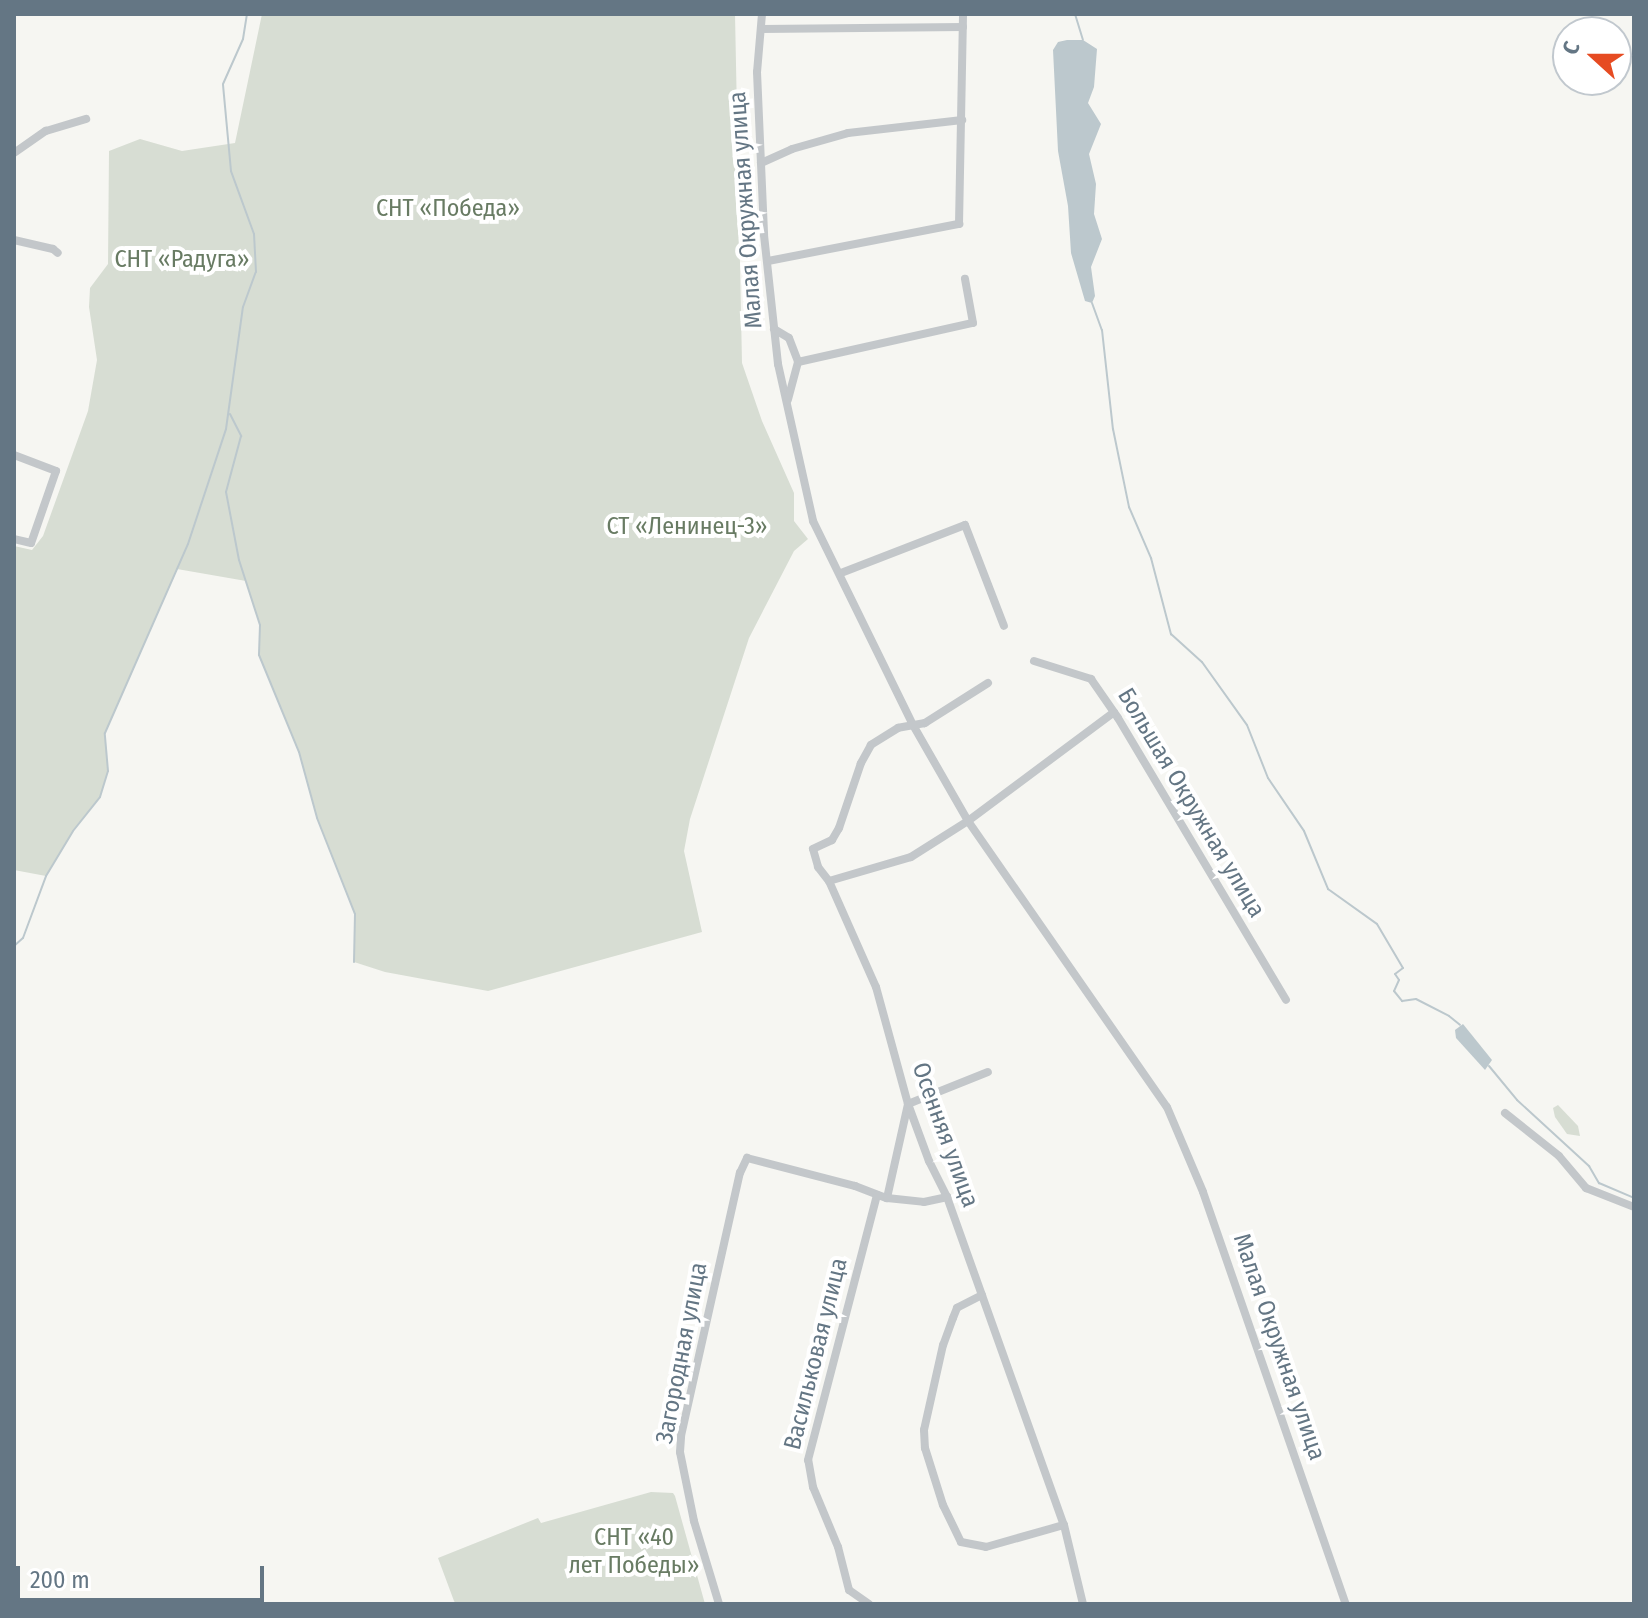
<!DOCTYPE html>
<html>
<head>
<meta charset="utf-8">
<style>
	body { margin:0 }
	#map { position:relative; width:1648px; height:1618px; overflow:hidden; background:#f6f6f2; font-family:"Fira Sans Condensed",sans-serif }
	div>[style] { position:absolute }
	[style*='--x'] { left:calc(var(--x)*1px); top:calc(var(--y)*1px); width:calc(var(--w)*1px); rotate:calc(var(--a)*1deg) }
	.green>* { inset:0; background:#d7ddd3 }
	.water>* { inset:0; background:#bcc8cd }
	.stream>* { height:2px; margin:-1px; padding:0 1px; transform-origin:1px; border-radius:1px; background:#bcc8cd }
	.minor>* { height:8px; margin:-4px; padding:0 4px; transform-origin:4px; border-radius:4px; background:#c3c7ca }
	span { translate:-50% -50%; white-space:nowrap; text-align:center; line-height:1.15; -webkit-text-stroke:8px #fff; paint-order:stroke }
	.park-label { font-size:24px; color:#687b63 }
	.street-label { font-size:24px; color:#647684 }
	.frame { position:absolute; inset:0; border:16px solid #647684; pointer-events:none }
	.north { position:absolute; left:1552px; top:16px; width:80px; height:80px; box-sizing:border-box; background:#fff; border:2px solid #c1c8ce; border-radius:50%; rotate:291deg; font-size:22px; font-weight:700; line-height:32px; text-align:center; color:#647684 }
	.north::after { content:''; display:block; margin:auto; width:28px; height:36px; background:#e64b22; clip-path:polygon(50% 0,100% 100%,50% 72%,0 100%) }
	.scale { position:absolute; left:16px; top:1566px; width:248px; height:36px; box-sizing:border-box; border:4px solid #647684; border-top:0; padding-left:10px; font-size:24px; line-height:28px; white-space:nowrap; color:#647684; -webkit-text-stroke:6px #fff; paint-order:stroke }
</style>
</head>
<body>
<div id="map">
	<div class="green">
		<div style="clip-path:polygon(262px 14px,735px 14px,742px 363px,762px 421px,794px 493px,794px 521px,808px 539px,794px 551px,749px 638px,690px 819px,684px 851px,702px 932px,488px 991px,385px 972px,354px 962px,355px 914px,317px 818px,299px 752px,259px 655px,260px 625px,246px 581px,177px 569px,105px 733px,108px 771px,100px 797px,73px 831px,46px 876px,14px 870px,14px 546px,32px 550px,43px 536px,88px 411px,97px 360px,89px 307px,90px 288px,108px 264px,109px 151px,140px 139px,182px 151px,235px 143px)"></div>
		<div style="clip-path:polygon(1558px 1105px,1578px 1126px,1580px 1136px,1567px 1134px,1555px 1117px,1553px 1108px)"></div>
		<div style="clip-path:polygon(651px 1492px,673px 1493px,675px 1496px,705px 1604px,456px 1604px,454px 1601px,438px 1558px,538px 1518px,541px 1523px)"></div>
	</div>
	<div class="water">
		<div style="clip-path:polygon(1067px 40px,1083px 40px,1097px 49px,1094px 87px,1088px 103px,1101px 124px,1089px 154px,1096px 184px,1094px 214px,1102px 239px,1091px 267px,1095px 296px,1092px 303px,1085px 301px,1071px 253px,1068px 206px,1058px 151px,1053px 50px,1058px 42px)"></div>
		<div style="clip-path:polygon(1463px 1024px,1492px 1060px,1485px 1070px,1456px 1038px,1455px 1030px)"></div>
	</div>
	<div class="stream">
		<div style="--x:1075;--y:14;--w:27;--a:73"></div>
		<div style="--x:1092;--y:303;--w:29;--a:70"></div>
		<div style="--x:1102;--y:330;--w:100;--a:83.7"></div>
		<div style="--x:1113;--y:429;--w:80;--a:78.4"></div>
		<div style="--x:1129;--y:507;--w:56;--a:66.7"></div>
		<div style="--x:1151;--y:558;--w:79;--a:75.3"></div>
		<div style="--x:1171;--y:634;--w:42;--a:42.1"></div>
		<div style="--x:1202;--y:662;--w:77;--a:54.5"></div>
		<div style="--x:1247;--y:725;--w:57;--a:68.4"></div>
		<div style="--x:1268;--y:778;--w:64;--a:55.8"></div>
		<div style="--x:1304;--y:831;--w:63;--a:67.5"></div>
		<div style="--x:1328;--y:889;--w:60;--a:35.5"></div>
		<div style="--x:1377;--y:924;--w:51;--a:59.4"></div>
		<div style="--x:1403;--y:968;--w:10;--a:143"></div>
		<div style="--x:1395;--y:974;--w:7;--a:56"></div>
		<div style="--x:1399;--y:980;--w:12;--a:114"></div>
		<div style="--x:1394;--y:991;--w:13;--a:51"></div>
		<div style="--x:1402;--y:1001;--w:14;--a:-8"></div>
		<div style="--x:1416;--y:999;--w:37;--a:27"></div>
		<div style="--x:1449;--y:1016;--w:14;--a:39"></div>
		<div style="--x:230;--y:414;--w:25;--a:63"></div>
		<div style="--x:241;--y:436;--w:58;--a:105"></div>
		<div style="--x:226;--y:492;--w:69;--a:79.2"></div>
		<div style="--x:239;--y:560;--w:68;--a:72.1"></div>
		<div style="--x:260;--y:625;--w:30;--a:92"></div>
		<div style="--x:259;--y:655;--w:105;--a:67.6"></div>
		<div style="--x:299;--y:752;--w:68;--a:74.7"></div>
		<div style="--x:317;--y:818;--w:103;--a:68.4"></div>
		<div style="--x:355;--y:914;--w:48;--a:91.2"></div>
		<div style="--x:14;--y:946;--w:12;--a:-42"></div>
		<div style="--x:23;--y:938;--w:66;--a:-69.6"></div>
		<div style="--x:46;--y:876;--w:52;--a:-59"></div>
		<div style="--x:73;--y:831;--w:43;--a:-51.5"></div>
		<div style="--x:100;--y:797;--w:27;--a:-73"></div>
		<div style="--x:108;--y:771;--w:38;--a:-95"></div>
		<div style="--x:105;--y:733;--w:206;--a:-66.3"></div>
		<div style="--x:188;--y:544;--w:121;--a:-71.7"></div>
		<div style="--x:226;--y:429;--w:123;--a:-82.1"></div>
		<div style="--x:243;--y:307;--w:37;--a:-70"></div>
		<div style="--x:256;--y:272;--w:38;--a:-93"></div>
		<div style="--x:254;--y:234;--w:67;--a:-110.1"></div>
		<div style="--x:231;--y:171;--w:87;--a:-95.3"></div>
		<div style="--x:223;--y:84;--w:49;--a:-66"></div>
		<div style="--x:243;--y:39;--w:25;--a:-81"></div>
		<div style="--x:1489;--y:1066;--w:44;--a:50.5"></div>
		<div style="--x:1517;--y:1100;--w:98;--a:42.5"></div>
		<div style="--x:1589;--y:1166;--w:20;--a:60"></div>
		<div style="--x:1599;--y:1183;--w:38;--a:23"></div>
	</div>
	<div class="minor">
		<div style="--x:762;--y:14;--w:58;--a:94.9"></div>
		<div style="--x:757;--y:72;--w:163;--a:87.5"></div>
		<div style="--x:764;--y:235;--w:130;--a:83.8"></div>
		<div style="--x:778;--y:364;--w:161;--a:77.4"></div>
		<div style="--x:813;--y:521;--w:227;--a:63.9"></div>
		<div style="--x:913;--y:725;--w:111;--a:60.2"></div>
		<div style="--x:968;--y:821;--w:348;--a:55.2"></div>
		<div style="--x:1167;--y:1107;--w:92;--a:67"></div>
		<div style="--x:1203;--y:1192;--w:436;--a:70.9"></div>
		<div style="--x:762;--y:29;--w:201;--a:-0.6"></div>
		<div style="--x:14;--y:153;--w:39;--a:-35"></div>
		<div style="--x:46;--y:131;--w:42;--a:-16.7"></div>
		<div style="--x:761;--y:163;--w:34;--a:-24"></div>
		<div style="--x:792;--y:149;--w:58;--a:-15.9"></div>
		<div style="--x:848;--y:133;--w:115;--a:-6.5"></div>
		<div style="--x:14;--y:240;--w:40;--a:13"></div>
		<div style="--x:53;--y:249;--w:6;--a:39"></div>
		<div style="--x:768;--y:261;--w:195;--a:-11"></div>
		<div style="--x:959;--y:224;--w:210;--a:-88.9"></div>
		<div style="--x:774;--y:329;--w:17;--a:31"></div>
		<div style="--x:789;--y:338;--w:26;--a:69"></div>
		<div style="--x:798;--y:362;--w:39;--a:105"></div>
		<div style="--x:798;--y:362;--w:179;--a:-12.6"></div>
		<div style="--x:973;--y:323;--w:45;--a:-100.3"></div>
		<div style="--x:14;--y:455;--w:45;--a:20.9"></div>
		<div style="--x:56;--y:471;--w:76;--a:109.1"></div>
		<div style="--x:31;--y:543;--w:17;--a:-167"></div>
		<div style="--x:841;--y:573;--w:133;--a:-21.2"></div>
		<div style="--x:965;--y:525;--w:108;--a:68.9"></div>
		<div style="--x:1034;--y:661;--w:60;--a:17.5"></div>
		<div style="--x:1091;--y:679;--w:47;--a:55.3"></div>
		<div style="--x:1118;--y:718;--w:328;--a:59.2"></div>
		<div style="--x:988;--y:683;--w:75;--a:147.6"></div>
		<div style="--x:925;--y:723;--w:27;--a:170"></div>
		<div style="--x:898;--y:728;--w:32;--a:148"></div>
		<div style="--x:871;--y:745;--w:21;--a:119"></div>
		<div style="--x:861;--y:763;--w:69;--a:108.7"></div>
		<div style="--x:839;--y:828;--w:14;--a:120"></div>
		<div style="--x:832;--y:840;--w:21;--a:155"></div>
		<div style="--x:813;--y:849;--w:19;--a:74"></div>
		<div style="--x:818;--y:867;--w:18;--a:52"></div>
		<div style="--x:829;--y:881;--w:116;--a:66.1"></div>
		<div style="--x:876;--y:987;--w:121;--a:74.7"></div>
		<div style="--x:908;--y:1104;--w:61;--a:69.8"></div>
		<div style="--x:929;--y:1161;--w:40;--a:63.4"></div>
		<div style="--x:947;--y:1197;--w:348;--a:70.4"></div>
		<div style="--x:1064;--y:1525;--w:81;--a:76.5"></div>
		<div style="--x:829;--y:881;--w:85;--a:-16.3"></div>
		<div style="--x:911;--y:857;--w:67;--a:-32.3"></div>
		<div style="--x:968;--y:821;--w:182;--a:-36.7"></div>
		<div style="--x:1505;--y:1113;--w:69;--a:38.5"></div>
		<div style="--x:1559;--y:1156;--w:42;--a:49.8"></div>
		<div style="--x:1586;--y:1188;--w:52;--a:21.6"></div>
		<div style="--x:887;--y:1198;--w:96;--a:-77.4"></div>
		<div style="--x:908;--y:1104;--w:86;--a:-21.8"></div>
		<div style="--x:982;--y:1295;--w:28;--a:153"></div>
		<div style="--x:957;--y:1308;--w:11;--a:112"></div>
		<div style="--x:953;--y:1318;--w:29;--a:110"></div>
		<div style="--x:943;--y:1345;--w:87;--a:102.6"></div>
		<div style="--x:924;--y:1430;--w:18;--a:87"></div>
		<div style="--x:925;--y:1448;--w:60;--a:72.5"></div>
		<div style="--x:943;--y:1505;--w:41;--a:64.1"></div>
		<div style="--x:961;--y:1542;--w:25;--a:11"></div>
		<div style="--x:986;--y:1547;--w:81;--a:-15.8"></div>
		<div style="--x:719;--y:1604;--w:87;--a:-106.8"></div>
		<div style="--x:694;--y:1521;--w:70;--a:-101.5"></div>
		<div style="--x:680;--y:1452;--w:16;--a:-86"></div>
		<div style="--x:681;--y:1436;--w:270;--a:-77.4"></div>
		<div style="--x:740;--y:1173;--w:17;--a:-65"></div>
		<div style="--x:747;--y:1158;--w:112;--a:14.5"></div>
		<div style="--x:855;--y:1186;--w:34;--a:21"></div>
		<div style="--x:887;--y:1198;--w:37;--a:6"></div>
		<div style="--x:924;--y:1202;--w:24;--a:-12"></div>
		<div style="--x:869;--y:1604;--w:24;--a:-145"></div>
		<div style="--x:849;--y:1590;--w:44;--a:-104.3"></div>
		<div style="--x:838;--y:1547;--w:65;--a:-112.6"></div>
		<div style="--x:813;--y:1487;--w:27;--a:-100"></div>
		<div style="--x:808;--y:1460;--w:274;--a:-75.4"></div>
	</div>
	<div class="park-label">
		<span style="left:448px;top:209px">СНТ «Победа»</span>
		<span style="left:182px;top:260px">СНТ «Радуга»</span>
		<span style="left:687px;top:527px">СТ «Ленинец-3»</span>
		<span style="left:634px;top:1552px">СНТ «40<br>лет Победы»</span>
	</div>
	<div class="street-label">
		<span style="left:746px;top:210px;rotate:-94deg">Малая Окружная улица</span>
		<span style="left:1191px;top:803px;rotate:59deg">Большая Окружная улица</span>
		<span style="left:945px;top:1135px;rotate:70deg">Осенняя улица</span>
		<span style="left:1279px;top:1347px;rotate:71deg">Малая Окружная улица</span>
		<span style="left:682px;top:1353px;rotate:-79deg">Загородная улица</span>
		<span style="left:816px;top:1354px;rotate:-76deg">Васильковая улица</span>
	</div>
	<div class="frame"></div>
	<div class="north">С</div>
	<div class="scale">200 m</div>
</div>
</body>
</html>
